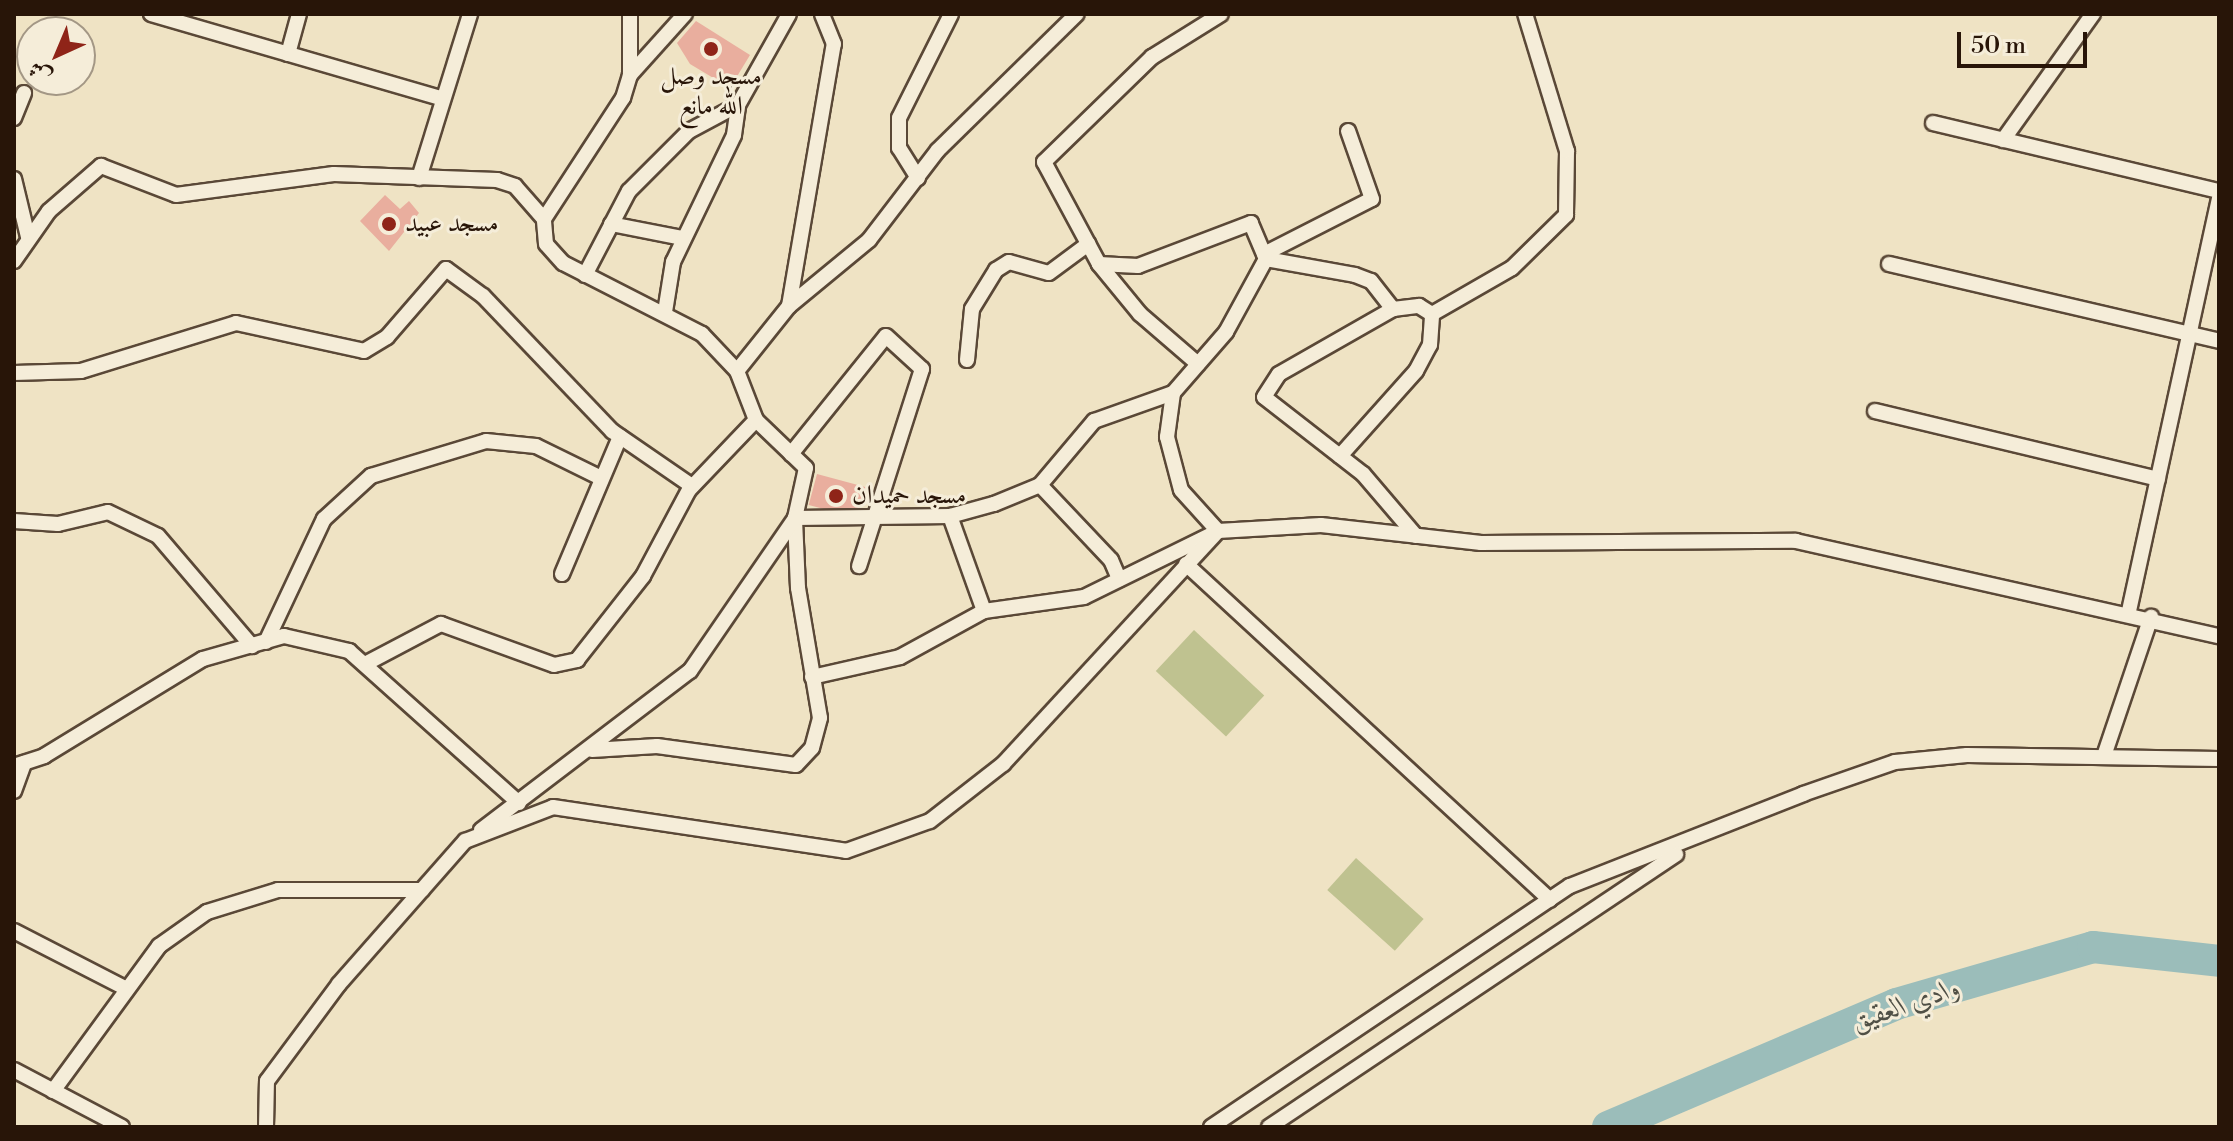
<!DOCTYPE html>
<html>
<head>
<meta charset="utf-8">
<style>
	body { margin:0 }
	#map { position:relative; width:2233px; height:1141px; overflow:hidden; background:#efe3c4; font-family:"Libre Bodoni",Amiri,serif }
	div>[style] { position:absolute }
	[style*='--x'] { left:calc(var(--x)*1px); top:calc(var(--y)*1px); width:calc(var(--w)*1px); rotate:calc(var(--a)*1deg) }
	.green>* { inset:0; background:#bfc290; transform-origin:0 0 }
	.river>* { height:32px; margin:-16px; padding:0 16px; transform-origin:16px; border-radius:16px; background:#9bbdba }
	.building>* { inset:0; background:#e9ae9e; transform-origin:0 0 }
	.roads { filter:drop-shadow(2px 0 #5a4837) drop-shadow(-2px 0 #5a4837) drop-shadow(0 2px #5a4837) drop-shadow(0 -2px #5a4837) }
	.minor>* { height:14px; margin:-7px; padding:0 7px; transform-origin:7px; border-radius:7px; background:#f5edd9 }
	.dots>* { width:22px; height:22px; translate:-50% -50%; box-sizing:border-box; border:4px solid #f5edd9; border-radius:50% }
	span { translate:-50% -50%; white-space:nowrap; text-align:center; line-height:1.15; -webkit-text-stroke:6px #f5edd9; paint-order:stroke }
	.poi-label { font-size:26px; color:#281508 }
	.left { translate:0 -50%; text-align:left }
	.water-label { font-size:28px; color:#505046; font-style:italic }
	.frame { position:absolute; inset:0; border:16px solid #281508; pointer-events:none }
	.north { position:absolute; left:16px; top:16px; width:80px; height:80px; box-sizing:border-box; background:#f5edd9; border:2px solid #a39785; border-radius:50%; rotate:224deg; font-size:22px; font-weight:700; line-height:32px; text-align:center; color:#281508 }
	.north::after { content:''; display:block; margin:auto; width:28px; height:36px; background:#8f2418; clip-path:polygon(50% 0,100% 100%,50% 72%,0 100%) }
	.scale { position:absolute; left:1957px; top:32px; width:130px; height:36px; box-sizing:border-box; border:4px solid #281508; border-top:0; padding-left:10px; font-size:24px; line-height:28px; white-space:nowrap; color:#281508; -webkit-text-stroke:6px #f5edd9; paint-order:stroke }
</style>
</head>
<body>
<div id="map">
	<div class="green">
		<div style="left:1194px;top:630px;width:96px;height:56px;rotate:43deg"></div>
		<div style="left:1356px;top:858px;width:91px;height:43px;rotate:42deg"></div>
	</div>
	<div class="river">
		<div style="--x:1608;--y:1127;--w:313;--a:-23.1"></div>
		<div style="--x:1896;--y:1004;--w:205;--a:-16.1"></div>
		<div style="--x:2093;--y:947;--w:127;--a:6.3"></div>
	</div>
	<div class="building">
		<div style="clip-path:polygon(696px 21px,750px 55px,730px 88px,690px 64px,677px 43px)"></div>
		<div style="clip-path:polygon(385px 195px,400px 209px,409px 201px,419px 213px,389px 251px,360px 221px)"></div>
		<div style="left:817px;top:474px;width:50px;height:32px;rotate:15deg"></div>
	</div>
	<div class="roads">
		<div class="minor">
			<div style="--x:151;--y:14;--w:304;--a:16.2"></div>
			<div style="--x:288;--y:54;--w:41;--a:-74.6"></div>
			<div style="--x:630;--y:75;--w:82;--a:-48"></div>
			<div style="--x:14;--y:118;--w:27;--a:-68"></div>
			<div style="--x:1933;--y:123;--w:294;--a:13.4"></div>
			<div style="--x:2003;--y:140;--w:155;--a:-54.5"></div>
			<div style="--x:419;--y:178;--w:172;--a:-72.7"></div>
			<div style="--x:918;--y:178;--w:36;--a:-122"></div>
			<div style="--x:899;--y:148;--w:30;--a:-90"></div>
			<div style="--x:899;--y:118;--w:116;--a:-63.4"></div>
			<div style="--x:14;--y:179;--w:60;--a:76.4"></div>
			<div style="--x:611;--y:224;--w:72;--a:11.2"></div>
			<div style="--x:1264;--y:254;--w:121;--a:-27"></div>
			<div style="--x:1372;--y:199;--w:72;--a:-109.4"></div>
			<div style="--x:1266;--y:259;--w:90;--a:10.2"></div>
			<div style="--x:1355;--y:275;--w:17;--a:21"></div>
			<div style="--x:1371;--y:281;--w:36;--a:52"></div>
			<div style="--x:14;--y:261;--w:61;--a:-55"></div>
			<div style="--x:49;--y:211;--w:69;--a:-40.9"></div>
			<div style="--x:101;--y:166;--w:80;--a:21.1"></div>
			<div style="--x:176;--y:195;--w:159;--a:-7.6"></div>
			<div style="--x:334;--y:174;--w:163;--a:2.1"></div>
			<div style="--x:497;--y:180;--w:19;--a:18"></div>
			<div style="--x:515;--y:186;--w:44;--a:48.7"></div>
			<div style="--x:1889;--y:264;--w:339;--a:13.1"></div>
			<div style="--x:585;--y:275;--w:95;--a:-62.4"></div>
			<div style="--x:629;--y:191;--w:85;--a:-45"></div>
			<div style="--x:689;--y:131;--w:55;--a:-28"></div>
			<div style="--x:738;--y:105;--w:104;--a:-60.7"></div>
			<div style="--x:789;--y:306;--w:266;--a:-80.3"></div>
			<div style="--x:834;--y:44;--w:32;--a:-112"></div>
			<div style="--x:665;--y:312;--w:51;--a:-80.9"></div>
			<div style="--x:673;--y:262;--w:141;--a:-64.3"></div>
			<div style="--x:734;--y:135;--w:30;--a:-82"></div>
			<div style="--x:1432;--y:314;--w:92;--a:-29.9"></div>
			<div style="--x:1512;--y:268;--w:76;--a:-44.5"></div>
			<div style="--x:1566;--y:215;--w:64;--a:-89.1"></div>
			<div style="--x:1567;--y:151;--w:143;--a:-107"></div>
			<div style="--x:967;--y:360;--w:51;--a:-84.4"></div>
			<div style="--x:972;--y:309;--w:46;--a:-58.4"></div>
			<div style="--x:996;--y:270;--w:15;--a:-32"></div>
			<div style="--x:1009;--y:262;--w:41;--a:15.4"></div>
			<div style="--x:1049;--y:273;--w:49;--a:-36.6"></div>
			<div style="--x:1198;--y:364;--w:77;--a:-139.2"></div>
			<div style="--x:1140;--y:314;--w:65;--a:-129.4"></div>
			<div style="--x:1099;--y:264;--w:116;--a:-118.3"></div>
			<div style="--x:1044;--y:162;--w:151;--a:-44.2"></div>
			<div style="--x:1152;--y:57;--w:81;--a:-31.9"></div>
			<div style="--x:737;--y:371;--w:83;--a:-51.3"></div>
			<div style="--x:789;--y:306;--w:104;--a:-39.5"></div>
			<div style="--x:869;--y:240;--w:113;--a:-52.5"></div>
			<div style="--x:938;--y:150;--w:194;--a:-44.4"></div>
			<div style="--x:14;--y:373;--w:67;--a:-1.7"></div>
			<div style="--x:81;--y:371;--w:162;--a:-17.2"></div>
			<div style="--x:236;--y:323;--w:131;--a:12.3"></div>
			<div style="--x:364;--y:351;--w:27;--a:-31"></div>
			<div style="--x:387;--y:337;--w:90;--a:-49.1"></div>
			<div style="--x:446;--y:269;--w:46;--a:36.1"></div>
			<div style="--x:483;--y:296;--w:187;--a:46.3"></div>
			<div style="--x:612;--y:431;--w:97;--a:34.5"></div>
			<div style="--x:1875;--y:411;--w:291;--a:13.5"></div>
			<div style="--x:791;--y:454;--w:151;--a:-51.2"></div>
			<div style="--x:886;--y:336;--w:49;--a:42.5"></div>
			<div style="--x:922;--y:369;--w:207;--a:107.7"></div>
			<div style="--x:1340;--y:456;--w:114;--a:-48.2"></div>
			<div style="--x:1416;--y:371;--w:30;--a:-62"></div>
			<div style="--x:1430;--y:345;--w:31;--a:-86"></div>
			<div style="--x:1040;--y:485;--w:103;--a:46.6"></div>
			<div style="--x:1111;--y:560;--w:21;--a:67"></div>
			<div style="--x:950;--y:516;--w:101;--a:70.3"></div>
			<div style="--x:14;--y:521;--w:44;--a:3.9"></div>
			<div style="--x:58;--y:524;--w:51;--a:-13.5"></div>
			<div style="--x:108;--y:512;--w:55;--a:25.6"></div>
			<div style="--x:158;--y:536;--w:145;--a:49.5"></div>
			<div style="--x:1416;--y:536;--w:82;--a:-130.5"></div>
			<div style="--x:1363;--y:474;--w:125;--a:-142.1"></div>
			<div style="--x:1264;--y:397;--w:27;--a:-57"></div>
			<div style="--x:1279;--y:374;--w:131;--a:-29.7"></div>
			<div style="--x:1393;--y:309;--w:26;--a:-7"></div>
			<div style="--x:1419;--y:306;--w:15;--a:32"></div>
			<div style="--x:1186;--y:564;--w:495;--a:42.7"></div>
			<div style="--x:562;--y:574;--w:149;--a:-67.1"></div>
			<div style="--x:2129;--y:611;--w:423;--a:-77.7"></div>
			<div style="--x:266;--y:642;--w:136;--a:-64.8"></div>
			<div style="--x:324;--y:519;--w:64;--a:-42.5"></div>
			<div style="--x:371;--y:476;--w:120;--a:-16.9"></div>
			<div style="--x:486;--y:441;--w:50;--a:5.7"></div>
			<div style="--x:536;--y:446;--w:70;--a:26.2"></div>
			<div style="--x:365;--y:664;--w:86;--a:-27.8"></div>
			<div style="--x:441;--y:624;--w:120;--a:19.9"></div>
			<div style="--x:554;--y:665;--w:24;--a:-12"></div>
			<div style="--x:577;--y:660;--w:107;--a:-51.8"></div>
			<div style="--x:643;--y:576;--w:98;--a:-61.9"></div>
			<div style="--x:689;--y:490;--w:97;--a:-46.3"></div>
			<div style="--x:812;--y:677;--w:90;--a:-12.8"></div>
			<div style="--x:900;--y:657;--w:96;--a:-28.7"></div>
			<div style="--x:984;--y:611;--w:101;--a:-8"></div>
			<div style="--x:1084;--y:597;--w:149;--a:-26.2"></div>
			<div style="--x:1218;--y:531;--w:55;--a:-132.1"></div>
			<div style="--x:1181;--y:490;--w:55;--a:-104.8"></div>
			<div style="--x:1167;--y:437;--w:44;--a:-82.2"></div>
			<div style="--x:1173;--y:393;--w:81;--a:-49"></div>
			<div style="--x:1226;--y:332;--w:83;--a:-61.3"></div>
			<div style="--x:1266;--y:259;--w:39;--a:-113"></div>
			<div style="--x:1251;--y:223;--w:121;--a:159.2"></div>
			<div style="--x:1138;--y:266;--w:39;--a:-177"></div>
			<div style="--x:592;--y:750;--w:65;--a:-3.5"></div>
			<div style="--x:657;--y:746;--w:140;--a:7.8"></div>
			<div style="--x:796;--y:765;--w:23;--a:-47"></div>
			<div style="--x:812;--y:748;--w:31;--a:-75"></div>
			<div style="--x:820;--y:718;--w:132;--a:-99.6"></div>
			<div style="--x:798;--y:588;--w:70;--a:-92.5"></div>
			<div style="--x:795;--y:518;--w:51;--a:-77.6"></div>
			<div style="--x:806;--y:468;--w:69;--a:-136.2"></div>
			<div style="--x:756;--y:420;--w:53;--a:-111.2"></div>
			<div style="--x:737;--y:371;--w:51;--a:-133.4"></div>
			<div style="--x:702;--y:334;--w:156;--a:-152.9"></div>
			<div style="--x:563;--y:263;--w:25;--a:-132"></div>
			<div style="--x:546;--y:244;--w:25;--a:-95"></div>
			<div style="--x:544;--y:219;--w:145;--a:-56.9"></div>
			<div style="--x:623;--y:98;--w:24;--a:-73"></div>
			<div style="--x:630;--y:75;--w:61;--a:-90"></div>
			<div style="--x:2105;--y:753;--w:144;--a:-71.3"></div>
			<div style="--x:14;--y:766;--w:32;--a:-18"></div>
			<div style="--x:44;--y:756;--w:186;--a:-31.4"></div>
			<div style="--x:203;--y:659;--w:84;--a:-15.9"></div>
			<div style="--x:284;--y:636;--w:67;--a:13"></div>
			<div style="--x:349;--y:651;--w:228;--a:41.8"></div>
			<div style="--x:14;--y:791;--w:30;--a:-70"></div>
			<div style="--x:481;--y:830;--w:263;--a:-37.3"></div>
			<div style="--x:690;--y:671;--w:186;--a:-55.5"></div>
			<div style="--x:795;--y:518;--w:155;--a:-0.7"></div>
			<div style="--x:950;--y:516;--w:46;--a:-15.3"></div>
			<div style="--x:994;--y:504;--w:50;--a:-22.4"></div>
			<div style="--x:1040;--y:485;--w:84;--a:-49.8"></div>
			<div style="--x:1094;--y:421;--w:84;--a:-19.5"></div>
			<div style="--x:14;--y:931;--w:125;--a:27.2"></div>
			<div style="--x:14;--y:1070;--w:122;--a:27.8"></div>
			<div style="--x:53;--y:1091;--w:180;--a:-53.8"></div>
			<div style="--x:159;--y:946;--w:59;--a:-35.3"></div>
			<div style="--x:207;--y:912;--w:74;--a:-17.2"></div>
			<div style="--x:278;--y:890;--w:144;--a:0"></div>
			<div style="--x:266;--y:1127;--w:46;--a:-88.8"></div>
			<div style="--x:267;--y:1081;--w:121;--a:-53.4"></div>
			<div style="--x:339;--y:984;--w:191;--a:-48.6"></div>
			<div style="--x:465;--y:841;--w:94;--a:-21.1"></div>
			<div style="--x:553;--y:807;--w:296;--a:8.5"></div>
			<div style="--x:846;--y:851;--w:89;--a:-19.7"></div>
			<div style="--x:930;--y:821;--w:93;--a:-38"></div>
			<div style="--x:1003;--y:764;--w:317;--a:-47.3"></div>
			<div style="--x:1218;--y:531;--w:103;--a:-3.3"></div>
			<div style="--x:1321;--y:525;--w:161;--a:6.4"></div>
			<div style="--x:1481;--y:543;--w:315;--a:-0.4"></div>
			<div style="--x:1796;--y:541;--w:434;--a:12.7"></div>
			<div style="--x:1211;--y:1127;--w:432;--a:-33.9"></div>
			<div style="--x:1570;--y:886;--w:251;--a:-21.5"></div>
			<div style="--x:1803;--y:794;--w:97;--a:-19.2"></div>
			<div style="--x:1895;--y:762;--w:72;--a:-5.6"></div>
			<div style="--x:1967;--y:755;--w:252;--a:0.9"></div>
			<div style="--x:1269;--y:1127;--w:490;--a:-33.8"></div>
		</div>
	</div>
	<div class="dots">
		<div style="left:711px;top:49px;background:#8f2418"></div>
		<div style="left:389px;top:224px;background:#8f2418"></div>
		<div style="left:836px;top:496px;background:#8f2418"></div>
	</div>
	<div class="poi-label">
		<span style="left:711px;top:92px">مسجد وصل<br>الله مانع</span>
		<span class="left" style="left:405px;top:224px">مسجد عبيد</span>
		<span class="left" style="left:852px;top:496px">مسجد حميدان</span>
	</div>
	<div class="water-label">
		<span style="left:1906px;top:1005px;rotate:-19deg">وادي العقيق</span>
	</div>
	<div class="frame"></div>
	<div class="north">ش</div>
	<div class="scale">50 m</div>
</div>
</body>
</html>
